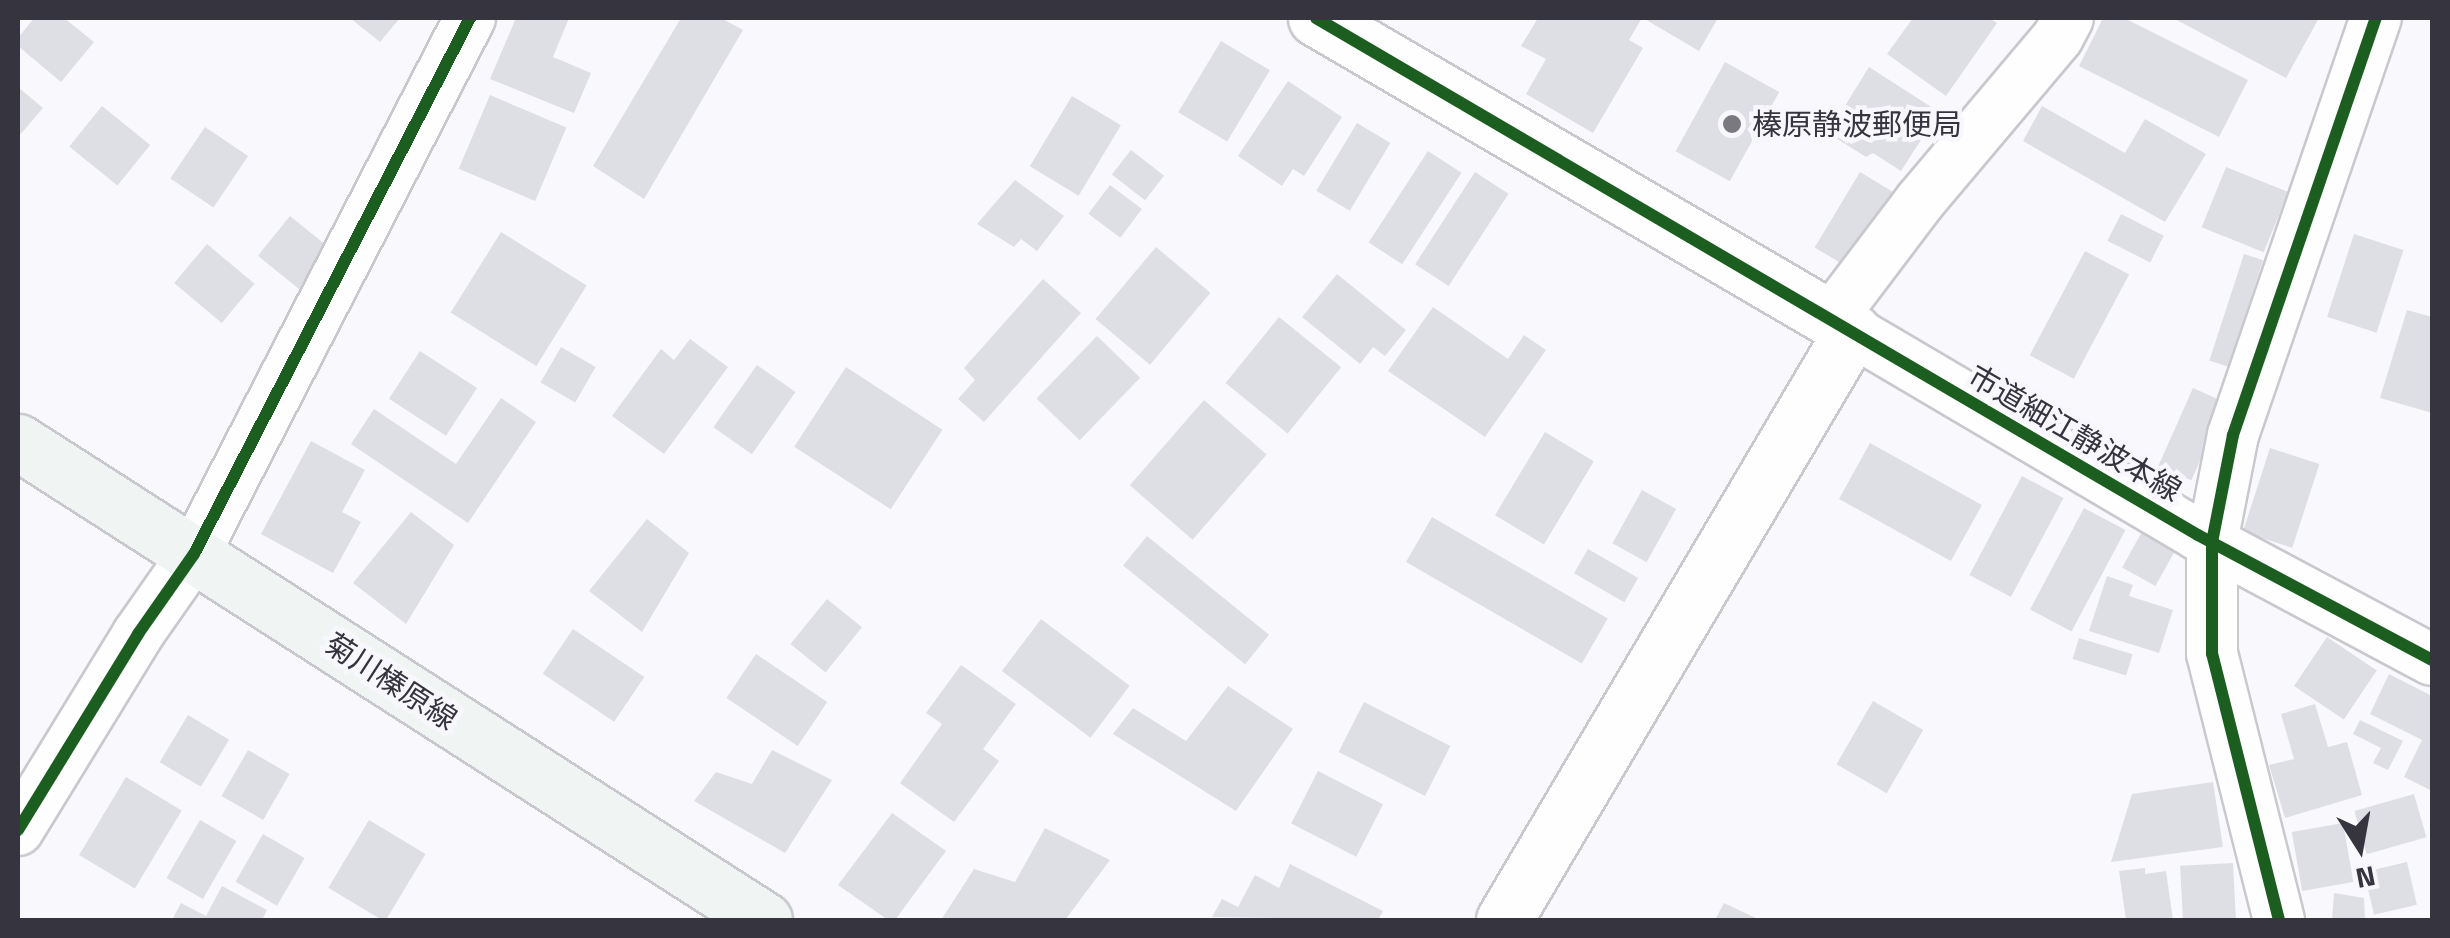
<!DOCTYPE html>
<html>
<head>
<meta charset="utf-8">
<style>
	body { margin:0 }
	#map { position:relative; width:2450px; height:938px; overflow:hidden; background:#f9f8fc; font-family:"Titillium Web","Noto Sans JP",sans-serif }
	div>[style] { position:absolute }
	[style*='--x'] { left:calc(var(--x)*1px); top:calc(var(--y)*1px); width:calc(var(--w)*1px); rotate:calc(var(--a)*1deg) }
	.building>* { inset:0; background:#dedfe5; transform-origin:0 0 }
	.roads { filter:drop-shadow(2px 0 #c9c8ce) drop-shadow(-2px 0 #c9c8ce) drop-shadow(0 2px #c9c8ce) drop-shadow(0 -2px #c9c8ce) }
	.minor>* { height:50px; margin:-25px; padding:0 25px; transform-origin:25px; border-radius:25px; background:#fefeff }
	.tertiary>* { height:55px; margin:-27.5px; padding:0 27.5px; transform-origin:27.5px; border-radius:27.5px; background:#fefeff }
	.secondary>* { height:55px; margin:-27.5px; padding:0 27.5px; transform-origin:27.5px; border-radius:27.5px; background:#f0f5f4 }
	.cycleway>* { height:12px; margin:-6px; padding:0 6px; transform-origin:6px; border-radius:6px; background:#1b5e20 }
	.dots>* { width:28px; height:28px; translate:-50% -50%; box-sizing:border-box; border:5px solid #f8f7fd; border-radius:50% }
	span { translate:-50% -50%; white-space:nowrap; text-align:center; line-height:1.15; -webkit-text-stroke:9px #f8f7fd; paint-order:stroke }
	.poi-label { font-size:30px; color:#36343e }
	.left { translate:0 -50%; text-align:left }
	.street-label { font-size:30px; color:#36343e }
	.frame { position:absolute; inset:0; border:20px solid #36343e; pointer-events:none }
	.north { position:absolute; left:2310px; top:798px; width:100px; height:100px; -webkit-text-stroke:8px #f8f7fd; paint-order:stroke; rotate:169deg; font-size:28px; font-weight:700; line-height:40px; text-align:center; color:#36343e }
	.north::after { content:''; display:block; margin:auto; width:35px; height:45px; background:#36343e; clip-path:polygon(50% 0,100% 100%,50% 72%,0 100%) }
</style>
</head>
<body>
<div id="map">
	<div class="building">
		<div style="clip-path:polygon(34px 18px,64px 18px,94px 42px,61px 82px,18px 46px,18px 38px)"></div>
		<div style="clip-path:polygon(350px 18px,400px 18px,380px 42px)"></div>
		<div style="clip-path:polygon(516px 18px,569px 18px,553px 57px,591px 73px,574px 113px,490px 79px)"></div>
		<div style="clip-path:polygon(681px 18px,721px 18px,743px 30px,644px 199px,593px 166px)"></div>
		<div style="clip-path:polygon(1538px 18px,1642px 18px,1629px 40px,1643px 48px,1593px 133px,1526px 94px,1546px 59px,1521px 46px)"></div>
		<div style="clip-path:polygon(1643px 18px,1718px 18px,1699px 51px)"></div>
		<div style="clip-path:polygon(1913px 18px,1989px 18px,1997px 23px,1946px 96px,1887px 54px)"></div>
		<div style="clip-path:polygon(2103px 18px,2124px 18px,2248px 80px,2219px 137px,2079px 66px)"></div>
		<div style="clip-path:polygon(2173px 18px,2319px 18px,2286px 78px)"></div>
		<div style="left:1221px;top:41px;width:57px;height:83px;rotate:31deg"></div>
		<div style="left:1725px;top:62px;width:62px;height:102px;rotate:29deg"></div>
		<div style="clip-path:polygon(1869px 67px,1939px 112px,1901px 171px,1873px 153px,1866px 157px,1828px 133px)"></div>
		<div style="clip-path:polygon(1288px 81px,1342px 117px,1304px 176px,1293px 169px,1282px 186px,1238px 156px)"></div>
		<div style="clip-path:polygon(18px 87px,43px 108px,18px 137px)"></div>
		<div style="left:490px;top:95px;width:83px;height:80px;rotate:23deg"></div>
		<div style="left:1072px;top:96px;width:57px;height:82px;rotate:31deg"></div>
		<div style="left:102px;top:106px;width:62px;height:52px;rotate:39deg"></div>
		<div style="clip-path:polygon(2042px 106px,2125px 153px,2145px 119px,2206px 154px,2165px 222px,2023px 141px)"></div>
		<div style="left:1357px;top:123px;width:39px;height:79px;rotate:31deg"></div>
		<div style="left:205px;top:127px;width:52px;height:62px;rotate:34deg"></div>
		<div style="left:1131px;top:150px;width:42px;height:31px;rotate:38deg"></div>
		<div style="left:1428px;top:151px;width:40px;height:109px;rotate:33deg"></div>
		<div style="left:2226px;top:167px;width:67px;height:65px;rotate:22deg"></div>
		<div style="left:1475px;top:172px;width:40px;height:110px;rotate:33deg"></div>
		<div style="left:1860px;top:172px;width:44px;height:88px;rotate:31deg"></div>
		<div style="clip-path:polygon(1015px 180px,1064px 216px,1037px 251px,1021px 239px,1014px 247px,977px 224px)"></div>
		<div style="left:1110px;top:185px;width:40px;height:36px;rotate:37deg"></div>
		<div style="left:2121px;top:214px;width:48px;height:30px;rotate:27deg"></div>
		<div style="left:290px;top:216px;width:62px;height:51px;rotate:39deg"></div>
		<div style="left:501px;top:232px;width:101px;height:95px;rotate:32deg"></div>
		<div style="left:2354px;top:234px;width:52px;height:87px;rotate:18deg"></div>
		<div style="left:207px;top:244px;width:62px;height:51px;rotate:40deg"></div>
		<div style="left:1156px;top:247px;width:71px;height:94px;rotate:40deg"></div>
		<div style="left:2085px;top:251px;width:50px;height:118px;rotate:28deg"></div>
		<div style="left:2244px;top:254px;width:20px;height:112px;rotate:18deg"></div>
		<div style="clip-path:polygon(1337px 274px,1406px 330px,1385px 356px,1373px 347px,1360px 364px,1302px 317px)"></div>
		<div style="clip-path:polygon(1043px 279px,1081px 313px,984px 422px,958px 399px,975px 380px,964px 368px)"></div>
		<div style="clip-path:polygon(1433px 307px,1508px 359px,1524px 335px,1546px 350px,1485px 437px,1388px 371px)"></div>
		<div style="clip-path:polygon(2407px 310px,2432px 317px,2432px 413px,2380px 398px)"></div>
		<div style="left:1279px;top:317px;width:80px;height:85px;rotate:39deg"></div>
		<div style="left:1097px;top:336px;width:60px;height:87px;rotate:44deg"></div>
		<div style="clip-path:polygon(690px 339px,728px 367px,664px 454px,612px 416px,661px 349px,674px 360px)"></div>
		<div style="left:561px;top:347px;width:40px;height:41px;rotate:30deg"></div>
		<div style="left:420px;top:351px;width:68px;height:57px;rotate:33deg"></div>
		<div style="left:757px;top:365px;width:47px;height:76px;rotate:35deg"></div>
		<div style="left:846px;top:367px;width:115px;height:95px;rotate:33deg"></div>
		<div style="left:2193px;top:388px;width:36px;height:85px;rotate:24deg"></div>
		<div style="clip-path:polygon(501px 398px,536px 422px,468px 523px,351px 444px,374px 409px,456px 464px)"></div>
		<div style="left:1204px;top:400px;width:83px;height:113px;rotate:41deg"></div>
		<div style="left:1545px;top:432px;width:57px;height:97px;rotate:31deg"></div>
		<div style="clip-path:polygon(311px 441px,365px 470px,342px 512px,361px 522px,333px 573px,261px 534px)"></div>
		<div style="left:1870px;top:443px;width:128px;height:64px;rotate:29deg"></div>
		<div style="left:2270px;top:448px;width:52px;height:88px;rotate:18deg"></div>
		<div style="left:2022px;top:476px;width:47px;height:112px;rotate:28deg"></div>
		<div style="left:1642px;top:490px;width:39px;height:61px;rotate:29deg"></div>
		<div style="left:2084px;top:508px;width:47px;height:115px;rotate:28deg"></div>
		<div style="clip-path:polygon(411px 512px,454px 545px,406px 624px,353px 583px)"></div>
		<div style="left:1432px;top:517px;width:203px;height:52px;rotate:30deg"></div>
		<div style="clip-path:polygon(647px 519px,689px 553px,642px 632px,589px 591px)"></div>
		<div style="left:2143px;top:530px;width:38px;height:43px;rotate:29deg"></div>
		<div style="left:1147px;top:536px;width:157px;height:38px;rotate:39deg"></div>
		<div style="left:1588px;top:549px;width:58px;height:28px;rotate:30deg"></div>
		<div style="clip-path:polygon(2107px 576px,2133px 585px,2129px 596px,2173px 610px,2159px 653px,2089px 631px)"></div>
		<div style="left:827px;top:599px;width:45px;height:58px;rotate:39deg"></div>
		<div style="left:1041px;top:619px;width:111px;height:65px;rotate:37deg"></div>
		<div style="left:573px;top:629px;width:86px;height:54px;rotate:34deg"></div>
		<div style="left:2327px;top:637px;width:60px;height:59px;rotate:34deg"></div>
		<div style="left:2079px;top:638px;width:56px;height:22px;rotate:17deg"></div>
		<div style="left:756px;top:654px;width:86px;height:53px;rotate:34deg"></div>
		<div style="clip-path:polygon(961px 665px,1016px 704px,983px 749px,999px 761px,954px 822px,900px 783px,942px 724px,926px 713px)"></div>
		<div style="clip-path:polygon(2389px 674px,2432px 696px,2432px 791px,2404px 777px,2422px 740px,2370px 714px)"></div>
		<div style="clip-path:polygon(1228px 686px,1293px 729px,1236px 811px,1113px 734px,1133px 708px,1186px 741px)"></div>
		<div style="left:1873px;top:701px;width:58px;height:73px;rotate:30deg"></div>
		<div style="left:1364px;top:702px;width:97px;height:56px;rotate:27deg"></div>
		<div style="clip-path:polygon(2315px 704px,2328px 747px,2347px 742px,2362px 795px,2285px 818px,2269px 765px,2294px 759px,2281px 714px)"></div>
		<div style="left:188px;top:715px;width:48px;height:55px;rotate:31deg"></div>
		<div style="clip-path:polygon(2360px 720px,2403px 741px,2388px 770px,2373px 763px,2381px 748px,2353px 734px)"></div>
		<div style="left:248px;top:750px;width:48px;height:53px;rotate:30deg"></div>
		<div style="clip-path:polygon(772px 750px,832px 780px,785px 853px,694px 801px,716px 772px,752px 784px)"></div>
		<div style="left:1318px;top:771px;width:73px;height:59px;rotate:27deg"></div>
		<div style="left:126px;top:777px;width:65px;height:91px;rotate:31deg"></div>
		<div style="clip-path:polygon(2213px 782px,2223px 847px,2111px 862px,2132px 794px)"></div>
		<div style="left:2414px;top:794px;width:45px;height:62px;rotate:74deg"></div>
		<div style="clip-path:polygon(892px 813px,946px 851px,895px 920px,888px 920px,838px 885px)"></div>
		<div style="left:200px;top:820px;width:42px;height:67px;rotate:30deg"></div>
		<div style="left:369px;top:820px;width:66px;height:79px;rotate:31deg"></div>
		<div style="left:2343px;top:823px;width:60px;height:52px;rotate:80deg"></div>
		<div style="clip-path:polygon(1045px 828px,1110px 860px,1065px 920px,941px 920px,974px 869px,1015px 882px)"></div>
		<div style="left:263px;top:834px;width:48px;height:55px;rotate:30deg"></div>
		<div style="left:2407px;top:862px;width:44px;height:44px;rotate:77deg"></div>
		<div style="left:2233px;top:863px;width:57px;height:53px;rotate:87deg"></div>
		<div style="clip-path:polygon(1290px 864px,1383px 911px,1378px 920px,1212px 917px,1222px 899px,1238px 907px,1255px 875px,1279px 888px)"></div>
		<div style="clip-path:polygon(2145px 868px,2145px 874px,2166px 871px,2173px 920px,2126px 920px,2119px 871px)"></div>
		<div style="clip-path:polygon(222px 886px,267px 910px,262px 920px,172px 920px,181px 903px,206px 916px)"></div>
		<div style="clip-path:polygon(2334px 893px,2364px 898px,2365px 920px,2332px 920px)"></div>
		<div style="clip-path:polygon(1724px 903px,1760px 920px,1715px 920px)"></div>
	</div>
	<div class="roads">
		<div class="minor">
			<div style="--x:1830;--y:320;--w:149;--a:-52.9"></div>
			<div style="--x:1920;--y:201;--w:214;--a:-49.9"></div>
			<div style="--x:2058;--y:37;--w:21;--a:-62"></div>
			<div style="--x:1852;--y:331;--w:402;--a:30.5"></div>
			<div style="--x:2198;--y:535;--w:265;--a:28.1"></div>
			<div style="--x:18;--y:830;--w:230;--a:-58.5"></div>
			<div style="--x:138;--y:634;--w:98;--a:-55"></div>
			<div style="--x:194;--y:554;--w:603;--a:-62.75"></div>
			<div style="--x:2279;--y:920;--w:274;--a:-104.1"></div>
			<div style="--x:2212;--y:654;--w:112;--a:-90"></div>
			<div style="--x:2212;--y:542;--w:109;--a:-78.9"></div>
			<div style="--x:2233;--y:435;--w:441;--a:-71.1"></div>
		</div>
		<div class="tertiary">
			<div style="--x:1316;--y:18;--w:621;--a:30.28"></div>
			<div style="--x:1852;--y:331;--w:684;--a:120.58"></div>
		</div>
		<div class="secondary">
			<div style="--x:18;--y:442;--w:886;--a:32.65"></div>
		</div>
	</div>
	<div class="cycleway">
		<div style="--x:1316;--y:18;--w:1022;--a:30.38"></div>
		<div style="--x:2198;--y:535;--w:265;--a:28.1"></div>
		<div style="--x:18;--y:830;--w:230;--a:-58.5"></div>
		<div style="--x:138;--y:634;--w:98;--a:-55"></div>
		<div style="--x:194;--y:554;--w:603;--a:-62.75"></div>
		<div style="--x:2279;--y:920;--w:274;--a:-104.1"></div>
		<div style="--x:2212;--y:654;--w:112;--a:-90"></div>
		<div style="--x:2212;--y:542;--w:109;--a:-78.9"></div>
		<div style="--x:2233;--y:435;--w:441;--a:-71.1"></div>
	</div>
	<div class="dots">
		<div style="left:1732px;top:124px;background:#7a7980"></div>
	</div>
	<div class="poi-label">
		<span class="left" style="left:1752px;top:124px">榛原静波郵便局</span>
	</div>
	<div class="street-label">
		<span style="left:2075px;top:433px;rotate:30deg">市道細江静波本線</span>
		<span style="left:391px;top:681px;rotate:33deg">菊川榛原線</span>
	</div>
	<div class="frame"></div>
	<div class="north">N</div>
</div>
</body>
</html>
